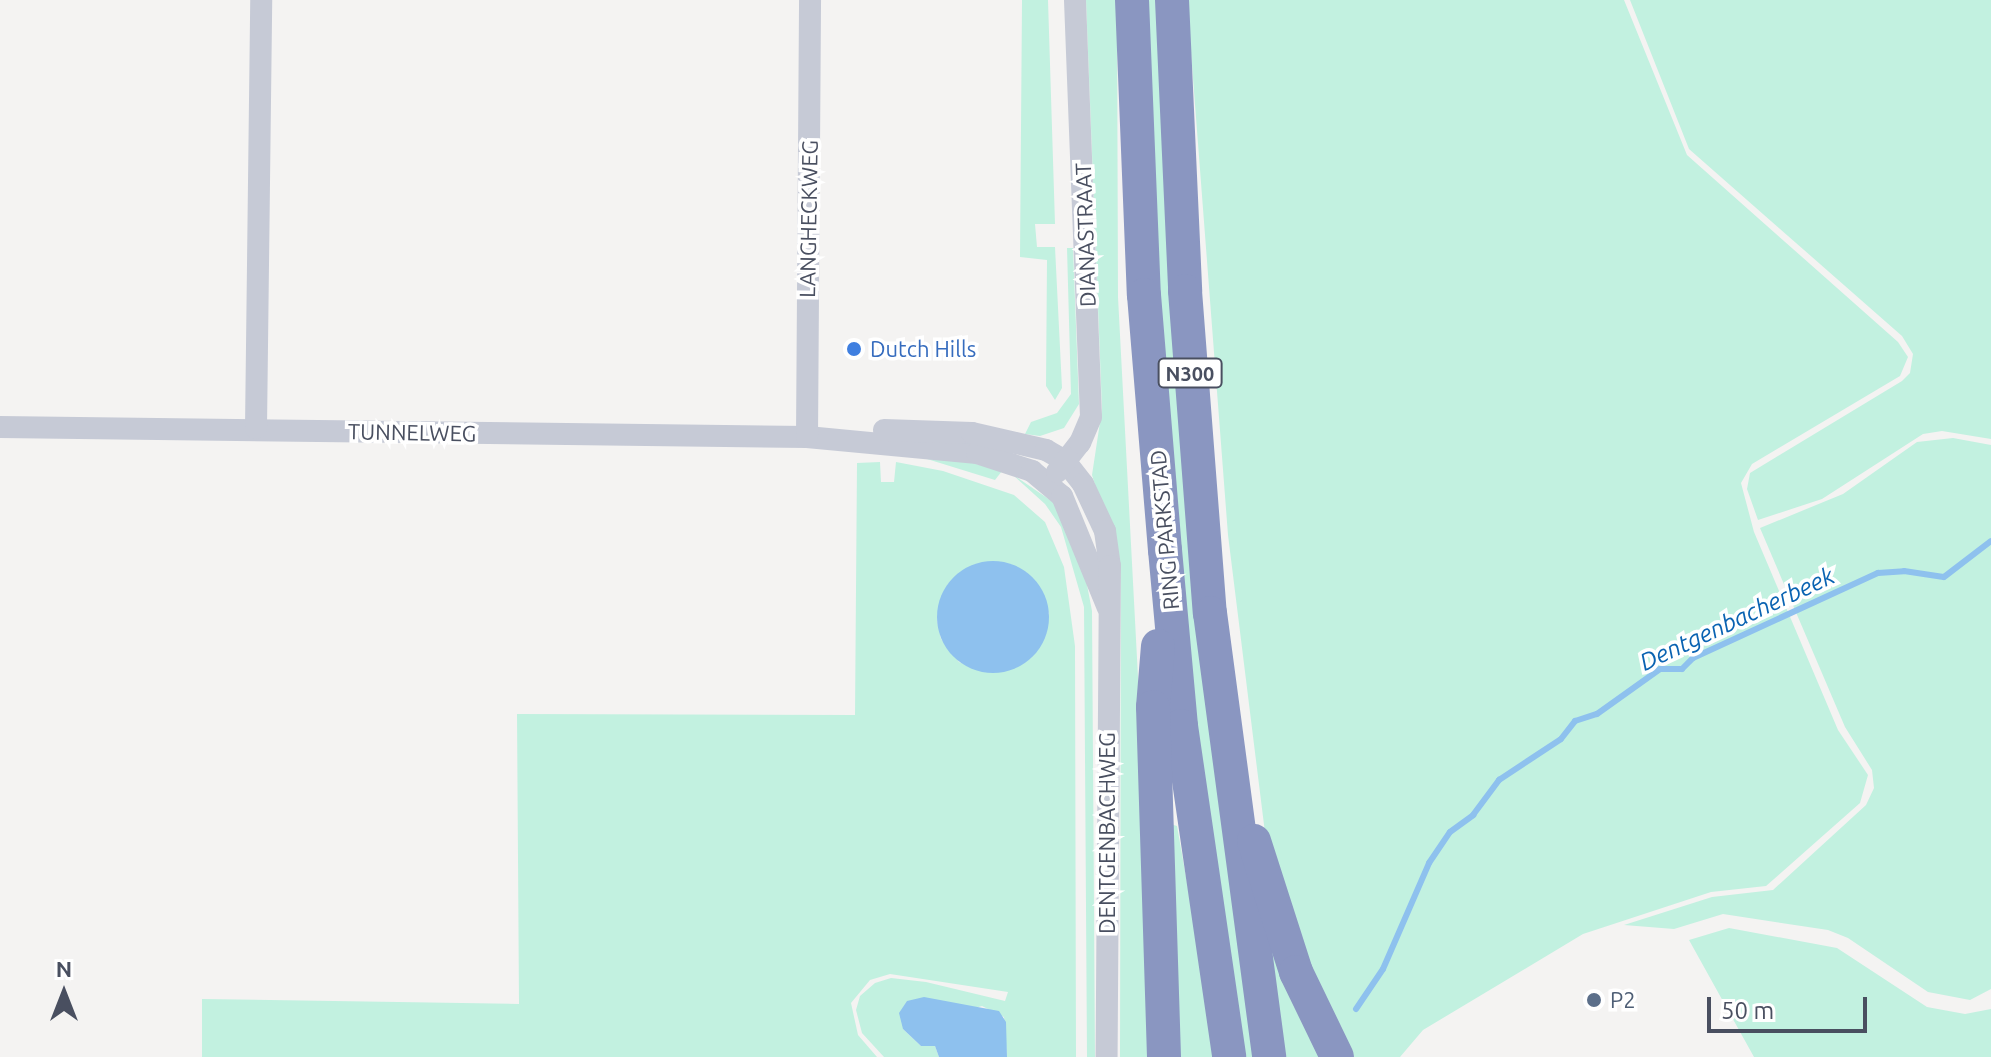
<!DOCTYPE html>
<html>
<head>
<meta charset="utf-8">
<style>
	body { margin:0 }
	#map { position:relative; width:1991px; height:1057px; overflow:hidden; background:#f4f3f2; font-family:Ubuntu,sans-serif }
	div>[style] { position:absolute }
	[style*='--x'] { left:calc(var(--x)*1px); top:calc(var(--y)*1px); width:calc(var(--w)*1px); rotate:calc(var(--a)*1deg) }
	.green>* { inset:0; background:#c2f1e0 }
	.water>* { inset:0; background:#8ec1ee }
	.round { border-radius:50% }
	.stream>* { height:6px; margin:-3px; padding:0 3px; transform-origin:3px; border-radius:3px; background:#8ec1ee }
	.minor>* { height:22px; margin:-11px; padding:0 11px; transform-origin:11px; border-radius:11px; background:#c6cad6 }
	.highway>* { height:34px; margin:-17px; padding:0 17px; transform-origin:17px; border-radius:17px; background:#8a96c1 }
	.dots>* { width:22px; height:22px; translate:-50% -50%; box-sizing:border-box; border:4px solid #fff; border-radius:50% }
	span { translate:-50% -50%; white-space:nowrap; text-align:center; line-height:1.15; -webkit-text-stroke:7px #fff; paint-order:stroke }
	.shield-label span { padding:2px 6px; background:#fff; border:2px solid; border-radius:6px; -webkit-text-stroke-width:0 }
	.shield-label { font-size:20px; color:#494f60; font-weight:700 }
	.street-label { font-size:22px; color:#494f60 }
	.shop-label { font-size:22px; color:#366cbe }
	.left { translate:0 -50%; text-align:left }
	.service-label { font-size:22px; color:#4e5e75 }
	.water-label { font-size:24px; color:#0a63b2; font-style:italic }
	.north { position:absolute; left:24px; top:953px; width:80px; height:80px; -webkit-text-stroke:6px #fff; paint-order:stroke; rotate:0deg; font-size:22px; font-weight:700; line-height:32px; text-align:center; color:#494f60 }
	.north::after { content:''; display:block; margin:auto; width:28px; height:36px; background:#494f60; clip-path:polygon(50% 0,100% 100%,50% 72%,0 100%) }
	.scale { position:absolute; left:1707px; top:997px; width:160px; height:36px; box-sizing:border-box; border:4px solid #494f60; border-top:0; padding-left:10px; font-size:24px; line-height:28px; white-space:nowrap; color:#494f60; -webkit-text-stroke:6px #fff; paint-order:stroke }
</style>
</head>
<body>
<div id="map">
	<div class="green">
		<div style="clip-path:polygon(1022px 0,1048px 0,1055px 224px,1035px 224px,1037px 247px,1055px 247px,1062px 388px,1055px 400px,1046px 386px,1047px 260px,1020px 257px)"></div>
		<div style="clip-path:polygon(1086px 0,1117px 0,1118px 297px,1158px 1057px,1120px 1057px,1121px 573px,1092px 475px,1102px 409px)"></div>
		<div style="clip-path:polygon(1143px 0,1162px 0,1259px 1057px,1240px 1057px,1215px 897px,1166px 450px)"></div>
		<div style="clip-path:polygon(1187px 0,1624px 0,1687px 155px,1898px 342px,1908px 357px,1900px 376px,1752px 464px,1741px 483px,1754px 532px,1838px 730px,1868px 775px,1860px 803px,1766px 886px,1711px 892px,1583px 934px,1423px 1030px,1400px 1057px,1347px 1057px,1269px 865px,1228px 535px)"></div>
		<div style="clip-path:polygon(1630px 0,1991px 0,1991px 439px,1942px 431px,1923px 434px,1822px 499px,1758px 520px,1747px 489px,1750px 473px,1902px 381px,1910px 373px,1913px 354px,1902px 336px,1689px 149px)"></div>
		<div style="clip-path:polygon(1067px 248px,1073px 248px,1079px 404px,1064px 428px,1040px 436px,1025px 434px,1031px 422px,1057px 413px,1071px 394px)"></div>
		<div style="clip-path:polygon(1953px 438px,1991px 445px,1991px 989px,1970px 1000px,1928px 992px,1848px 938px,1828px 930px,1723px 914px,1674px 929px,1624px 925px,1712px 897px,1773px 890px,1866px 805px,1874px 788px,1872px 770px,1845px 727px,1760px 528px,1843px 494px,1917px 442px)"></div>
		<div style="clip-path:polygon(927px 459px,965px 461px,1002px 471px,995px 480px)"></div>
		<div style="clip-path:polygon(evenodd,880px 462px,881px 482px,894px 482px,896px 462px,943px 471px,1014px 495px,1045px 522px,1064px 567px,1075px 646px,1076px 1057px,1007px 1057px,1004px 1017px,982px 1006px,903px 1029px,921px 1046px,935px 1046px,939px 1057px,884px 1057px,862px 1033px,856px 1010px,860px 996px,875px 983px,891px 978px,926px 982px,1005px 1001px,1008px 992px,890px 974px,870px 980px,851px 1003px,858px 1035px,877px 1057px,202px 1057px,202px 999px,519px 1004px,517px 714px,855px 715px,857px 463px,880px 462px,962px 571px,1026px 572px,1047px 605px,1049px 614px,977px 670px,959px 662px,941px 639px,937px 621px,948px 584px,962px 571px)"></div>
		<div style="clip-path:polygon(1012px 474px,1053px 502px,1083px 564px,1092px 611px,1095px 1057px,1087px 1057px,1084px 607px,1061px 527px,1045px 504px)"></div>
		<div style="clip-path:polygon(1167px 823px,1177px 826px,1218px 1057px,1174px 1057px)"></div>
		<div style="clip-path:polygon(1270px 921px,1328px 1057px,1281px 1057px,1272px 1003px)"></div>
		<div style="clip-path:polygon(1729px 928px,1837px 948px,1927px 1007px,1965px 1014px,1991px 1009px,1991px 1057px,1754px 1057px,1689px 940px)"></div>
	</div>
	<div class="water">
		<div class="round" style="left:937px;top:561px;width:112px;height:112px"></div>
		<div style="clip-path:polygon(924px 997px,999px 1011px,1006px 1022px,1007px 1057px,939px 1057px,935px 1046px,921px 1046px,903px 1029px,899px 1013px,907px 1001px)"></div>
	</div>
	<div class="stream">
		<div style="--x:1356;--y:1009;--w:48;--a:-56"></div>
		<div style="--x:1383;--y:969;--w:116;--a:-66.5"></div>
		<div style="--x:1429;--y:863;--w:37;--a:-56"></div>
		<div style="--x:1450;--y:832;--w:29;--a:-36"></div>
		<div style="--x:1473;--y:815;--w:44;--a:-53.4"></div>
		<div style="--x:1499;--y:780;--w:74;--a:-33.5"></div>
		<div style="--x:1561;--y:739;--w:23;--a:-52"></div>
		<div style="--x:1575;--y:721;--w:23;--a:-18"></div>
		<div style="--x:1597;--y:714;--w:77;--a:-35.5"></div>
		<div style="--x:1660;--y:669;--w:22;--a:0"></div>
		<div style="--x:1682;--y:669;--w:16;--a:-45"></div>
		<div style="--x:1693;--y:658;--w:204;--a:-24.7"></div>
		<div style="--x:1878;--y:573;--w:26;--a:-4"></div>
		<div style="--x:1904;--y:571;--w:40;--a:8.5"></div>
		<div style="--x:1944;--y:577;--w:59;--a:-37.5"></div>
	</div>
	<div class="minor">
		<div style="--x:0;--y:427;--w:807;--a:0.71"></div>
		<div style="--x:807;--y:437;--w:171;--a:5.4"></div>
		<div style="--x:977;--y:453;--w:58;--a:18.1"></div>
		<div style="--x:1032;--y:471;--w:39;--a:40"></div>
		<div style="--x:1062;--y:496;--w:121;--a:67.7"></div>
		<div style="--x:256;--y:428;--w:428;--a:-89.3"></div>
		<div style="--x:884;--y:430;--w:88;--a:2"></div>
		<div style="--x:972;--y:433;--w:76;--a:12.9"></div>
		<div style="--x:1046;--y:450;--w:22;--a:30"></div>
		<div style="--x:1065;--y:461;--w:29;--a:52"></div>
		<div style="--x:1083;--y:484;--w:52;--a:64.9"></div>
		<div style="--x:1105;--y:531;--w:35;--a:82"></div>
		<div style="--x:1110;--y:566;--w:491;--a:90.4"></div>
		<div style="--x:807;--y:437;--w:437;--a:-89.6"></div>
		<div style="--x:1057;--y:472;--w:37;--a:-52"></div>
		<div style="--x:1080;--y:443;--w:28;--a:-67"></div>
		<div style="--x:1091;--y:417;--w:417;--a:-92.2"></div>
	</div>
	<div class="highway">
		<div style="--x:1132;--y:0;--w:295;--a:87.7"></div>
		<div style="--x:1144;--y:295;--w:256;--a:85.3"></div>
		<div style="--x:1165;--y:550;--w:177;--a:84.8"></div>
		<div style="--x:1181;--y:726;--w:334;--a:81.7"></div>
		<div style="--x:1172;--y:0;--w:291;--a:87.4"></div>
		<div style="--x:1185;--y:291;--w:323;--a:85.6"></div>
		<div style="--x:1210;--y:613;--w:448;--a:82.4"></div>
		<div style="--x:1158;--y:646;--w:61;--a:94.7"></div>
		<div style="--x:1153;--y:707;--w:350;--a:88.2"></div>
		<div style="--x:1254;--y:841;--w:138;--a:72.2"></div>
		<div style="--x:1296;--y:972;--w:94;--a:64.2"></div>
	</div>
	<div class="dots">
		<div style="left:854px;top:349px;background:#3f7fe0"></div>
		<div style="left:1594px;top:1000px;background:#5c6f8a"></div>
	</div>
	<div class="shield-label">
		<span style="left:1190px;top:373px">N300</span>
	</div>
	<div class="street-label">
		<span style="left:808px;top:219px;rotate:-89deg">LANGHECKWEG</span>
		<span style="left:1085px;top:235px;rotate:-92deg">DIANASTRAAT</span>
		<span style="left:412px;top:432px;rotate:1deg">TUNNELWEG</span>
		<span style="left:1164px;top:530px;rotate:-95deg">RING PARKSTAD</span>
		<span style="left:1107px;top:833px;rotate:-90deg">DENTGENBACHWEG</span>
	</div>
	<div class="shop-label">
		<span class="left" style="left:870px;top:349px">Dutch Hills</span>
	</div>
	<div class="service-label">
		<span class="left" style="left:1610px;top:1000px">P2</span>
	</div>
	<div class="water-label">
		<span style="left:1737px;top:619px;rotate:-25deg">Dentgenbacherbeek</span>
	</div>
	<div class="north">N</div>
	<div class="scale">50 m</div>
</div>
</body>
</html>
